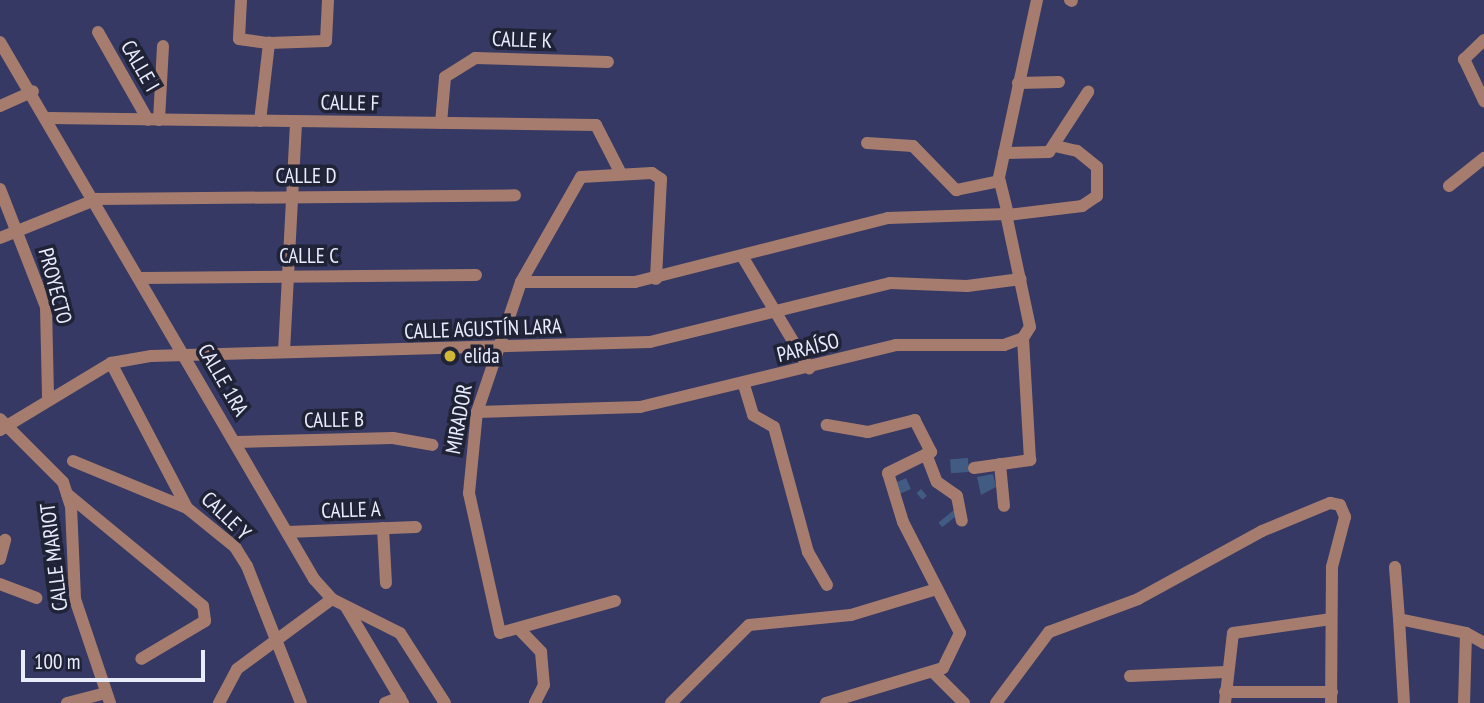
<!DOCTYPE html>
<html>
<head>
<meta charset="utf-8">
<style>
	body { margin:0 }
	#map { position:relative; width:1484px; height:703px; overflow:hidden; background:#353963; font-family:"PT Sans Narrow",sans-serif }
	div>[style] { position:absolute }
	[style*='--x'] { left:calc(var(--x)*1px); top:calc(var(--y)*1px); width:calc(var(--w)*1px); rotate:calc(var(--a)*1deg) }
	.building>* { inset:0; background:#415b83; transform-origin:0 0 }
	.street>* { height:12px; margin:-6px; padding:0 6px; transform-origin:6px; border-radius:6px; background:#a67c6f }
	.dots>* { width:19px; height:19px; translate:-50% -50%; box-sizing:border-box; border:4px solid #202336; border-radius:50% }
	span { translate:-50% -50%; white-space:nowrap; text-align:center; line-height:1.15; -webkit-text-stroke:7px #202336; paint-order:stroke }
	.street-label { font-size:21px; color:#e9ecfc }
	.poi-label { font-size:21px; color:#e9ecfc }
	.left { translate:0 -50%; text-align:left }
	.scale { position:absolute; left:21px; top:650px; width:184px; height:32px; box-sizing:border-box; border:4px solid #e9ecfc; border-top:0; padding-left:9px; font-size:21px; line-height:24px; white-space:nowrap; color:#e9ecfc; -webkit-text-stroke:5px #202336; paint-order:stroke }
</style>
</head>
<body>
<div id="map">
	<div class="building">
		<div style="left:968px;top:458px;width:14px;height:18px;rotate:86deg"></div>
		<div style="clip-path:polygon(993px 474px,996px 487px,981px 495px,977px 477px)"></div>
		<div style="left:906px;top:478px;width:12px;height:13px;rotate:66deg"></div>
		<div style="left:921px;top:489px;width:9px;height:6px;rotate:49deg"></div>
		<div style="left:954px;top:510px;width:6px;height:20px;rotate:51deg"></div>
	</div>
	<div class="street">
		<div style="--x:241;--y:0;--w:39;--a:93"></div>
		<div style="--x:239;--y:39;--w:30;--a:8"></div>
		<div style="--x:269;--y:43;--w:57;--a:-2"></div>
		<div style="--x:326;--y:41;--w:41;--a:-87.2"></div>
		<div style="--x:1037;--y:0;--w:182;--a:102.1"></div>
		<div style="--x:999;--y:178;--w:38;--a:76"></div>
		<div style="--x:1008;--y:215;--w:75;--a:-6.9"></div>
		<div style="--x:1082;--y:206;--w:18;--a:-34"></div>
		<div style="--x:1097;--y:196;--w:29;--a:-90"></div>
		<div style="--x:1097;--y:167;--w:26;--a:-141"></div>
		<div style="--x:1077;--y:151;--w:23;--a:-167"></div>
		<div style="--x:1070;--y:0;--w:2;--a:27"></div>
		<div style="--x:98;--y:32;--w:101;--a:60.4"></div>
		<div style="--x:1484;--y:40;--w:28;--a:136"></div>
		<div style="--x:1464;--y:59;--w:47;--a:64.5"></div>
		<div style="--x:0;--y:42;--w:622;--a:59.68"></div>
		<div style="--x:314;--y:579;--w:27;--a:48"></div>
		<div style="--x:332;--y:599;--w:76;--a:26.6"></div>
		<div style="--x:400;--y:633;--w:83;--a:57.3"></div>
		<div style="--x:1018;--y:83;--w:41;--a:-1.4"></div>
		<div style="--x:0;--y:106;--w:36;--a:-24"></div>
		<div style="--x:49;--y:118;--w:547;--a:0.73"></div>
		<div style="--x:596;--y:125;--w:53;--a:62.9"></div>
		<div style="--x:159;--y:120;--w:74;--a:-86.9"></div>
		<div style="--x:260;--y:121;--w:79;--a:-83.4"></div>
		<div style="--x:441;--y:123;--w:46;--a:-85"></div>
		<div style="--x:445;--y:77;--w:36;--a:-32"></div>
		<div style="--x:475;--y:58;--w:133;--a:1.7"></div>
		<div style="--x:867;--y:143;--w:46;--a:3.7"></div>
		<div style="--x:913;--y:146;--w:62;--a:45.7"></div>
		<div style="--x:956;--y:190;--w:44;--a:-11.8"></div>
		<div style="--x:1004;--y:153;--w:45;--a:-1.3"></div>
		<div style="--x:1049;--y:152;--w:72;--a:-57"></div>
		<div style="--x:1449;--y:186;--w:45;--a:-38.7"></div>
		<div style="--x:0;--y:189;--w:127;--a:68.7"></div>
		<div style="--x:46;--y:307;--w:90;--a:88.7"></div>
		<div style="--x:0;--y:238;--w:105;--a:-21.9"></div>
		<div style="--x:97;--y:199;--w:418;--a:-0.5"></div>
		<div style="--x:742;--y:256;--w:131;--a:59.1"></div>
		<div style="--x:141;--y:278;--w:335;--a:-0.5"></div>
		<div style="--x:284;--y:352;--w:231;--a:-87"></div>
		<div style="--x:111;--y:363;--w:164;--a:62.3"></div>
		<div style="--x:187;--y:508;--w:62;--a:39.1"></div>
		<div style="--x:235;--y:547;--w:22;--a:58"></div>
		<div style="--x:247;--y:566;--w:147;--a:68.5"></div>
		<div style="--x:744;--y:385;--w:31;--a:73"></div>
		<div style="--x:753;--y:415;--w:24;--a:30"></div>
		<div style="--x:774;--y:427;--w:130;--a:74.8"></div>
		<div style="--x:808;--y:552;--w:38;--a:60"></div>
		<div style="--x:477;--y:412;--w:163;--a:-1.8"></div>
		<div style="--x:640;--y:407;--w:263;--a:-13.6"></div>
		<div style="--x:896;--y:345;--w:108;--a:0"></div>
		<div style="--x:1004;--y:345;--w:20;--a:-20"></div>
		<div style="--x:1023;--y:338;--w:13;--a:-58"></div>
		<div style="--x:1030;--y:327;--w:116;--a:-102"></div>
		<div style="--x:1006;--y:214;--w:118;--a:178.1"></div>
		<div style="--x:888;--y:218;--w:261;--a:165.8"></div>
		<div style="--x:635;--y:282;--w:114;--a:180"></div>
		<div style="--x:0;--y:419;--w:89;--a:45"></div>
		<div style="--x:63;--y:482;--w:25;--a:72"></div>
		<div style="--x:71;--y:506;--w:93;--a:87.5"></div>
		<div style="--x:75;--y:599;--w:110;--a:71.4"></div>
		<div style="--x:0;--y:430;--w:130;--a:-31.1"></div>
		<div style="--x:111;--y:363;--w:41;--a:-9.9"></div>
		<div style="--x:151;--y:356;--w:499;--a:-1.6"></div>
		<div style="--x:650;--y:342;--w:247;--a:-13.8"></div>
		<div style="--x:890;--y:283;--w:77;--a:2.2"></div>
		<div style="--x:967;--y:286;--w:54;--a:-7.4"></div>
		<div style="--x:236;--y:442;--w:157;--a:-1.5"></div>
		<div style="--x:393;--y:438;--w:40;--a:10"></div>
		<div style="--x:926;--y:454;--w:30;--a:69"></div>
		<div style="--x:937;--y:482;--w:24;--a:35"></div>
		<div style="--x:957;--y:496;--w:25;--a:79"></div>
		<div style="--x:73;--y:461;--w:123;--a:22.4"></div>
		<div style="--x:1000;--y:464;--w:42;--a:84.6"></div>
		<div style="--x:974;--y:468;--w:57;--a:-8.1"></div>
		<div style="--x:1030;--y:460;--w:122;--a:-93.3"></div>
		<div style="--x:67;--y:494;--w:176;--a:39.5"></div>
		<div style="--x:203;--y:606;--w:15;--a:82"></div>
		<div style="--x:205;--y:621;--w:74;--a:149.3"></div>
		<div style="--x:383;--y:528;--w:55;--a:86.9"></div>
		<div style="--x:287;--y:532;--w:129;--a:-2.2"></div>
		<div style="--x:0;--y:559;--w:20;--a:-75"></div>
		<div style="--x:1395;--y:567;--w:52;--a:85.6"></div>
		<div style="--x:0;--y:584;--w:39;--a:21"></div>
		<div style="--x:615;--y:601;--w:119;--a:164.5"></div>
		<div style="--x:500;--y:633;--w:143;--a:-102.5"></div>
		<div style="--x:469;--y:493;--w:81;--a:-84.4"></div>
		<div style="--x:477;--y:412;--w:137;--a:-71.3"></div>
		<div style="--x:521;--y:282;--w:121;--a:-60.3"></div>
		<div style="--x:581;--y:177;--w:71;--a:-3.2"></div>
		<div style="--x:652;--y:173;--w:11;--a:34"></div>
		<div style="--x:661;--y:179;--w:100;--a:92.9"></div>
		<div style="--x:346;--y:607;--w:112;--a:59.3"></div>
		<div style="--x:519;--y:629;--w:32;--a:46"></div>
		<div style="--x:541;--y:652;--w:33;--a:85"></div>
		<div style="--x:544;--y:685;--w:20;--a:117"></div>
		<div style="--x:1466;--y:633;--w:21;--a:29"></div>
		<div style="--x:933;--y:672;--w:44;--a:45"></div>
		<div style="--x:1130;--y:676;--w:95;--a:-2.4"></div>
		<div style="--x:1225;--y:692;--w:107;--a:0"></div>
		<div style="--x:67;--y:703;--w:40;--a:-14.4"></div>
		<div style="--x:219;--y:703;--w:38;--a:-62"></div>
		<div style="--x:237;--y:669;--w:118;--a:-36.4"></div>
		<div style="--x:385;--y:703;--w:16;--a:-22"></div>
		<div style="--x:671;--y:703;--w:110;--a:-45"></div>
		<div style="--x:749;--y:625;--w:102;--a:-5.6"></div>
		<div style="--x:851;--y:615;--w:87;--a:-16.8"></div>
		<div style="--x:826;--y:703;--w:122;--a:-16.7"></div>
		<div style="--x:943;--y:668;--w:39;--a:-64"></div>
		<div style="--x:960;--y:633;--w:125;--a:-117.2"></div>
		<div style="--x:903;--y:522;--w:51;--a:-107"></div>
		<div style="--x:888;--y:473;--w:48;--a:-26"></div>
		<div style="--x:931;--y:452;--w:36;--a:-117"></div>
		<div style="--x:915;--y:420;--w:49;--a:165.7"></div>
		<div style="--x:868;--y:432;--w:42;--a:-170.3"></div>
		<div style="--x:996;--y:703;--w:89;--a:-53.3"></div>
		<div style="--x:1049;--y:632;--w:95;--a:-20.3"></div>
		<div style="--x:1138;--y:599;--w:141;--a:-28.7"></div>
		<div style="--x:1262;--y:531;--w:74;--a:-22.4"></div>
		<div style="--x:1330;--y:503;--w:10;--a:11"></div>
		<div style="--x:1340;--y:505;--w:13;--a:67"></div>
		<div style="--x:1345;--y:517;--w:52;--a:104.6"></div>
		<div style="--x:1332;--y:567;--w:136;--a:90.4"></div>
		<div style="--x:1225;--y:703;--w:70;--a:-83.5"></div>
		<div style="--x:1233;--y:633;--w:99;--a:-8.1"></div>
		<div style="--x:1404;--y:703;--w:84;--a:-93.4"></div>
		<div style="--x:1399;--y:619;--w:68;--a:11.8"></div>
		<div style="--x:1466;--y:633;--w:70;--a:91.6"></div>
	</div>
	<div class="dots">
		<div style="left:450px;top:356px;background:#d0b736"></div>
	</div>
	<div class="street-label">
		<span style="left:522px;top:40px;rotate:2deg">CALLE K</span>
		<span style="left:140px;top:66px;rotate:60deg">CALLE I</span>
		<span style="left:350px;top:103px;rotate:1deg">CALLE F</span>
		<span style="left:306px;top:176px">CALLE D</span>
		<span style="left:309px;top:256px">CALLE C</span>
		<span style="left:55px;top:286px;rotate:75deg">PROYECTO</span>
		<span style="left:483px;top:329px;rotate:-2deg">CALLE AGUSTÍN LARA</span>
		<span style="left:808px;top:348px;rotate:-14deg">PARAÍSO</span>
		<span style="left:223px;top:380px;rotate:60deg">CALLE 1RA</span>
		<span style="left:459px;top:419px;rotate:-80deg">MIRADOR</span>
		<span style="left:334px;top:420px;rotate:-1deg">CALLE B</span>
		<span style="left:351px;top:510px;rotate:-2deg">CALLE A</span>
		<span style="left:226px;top:516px;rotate:44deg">CALLE Y</span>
		<span style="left:54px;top:557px;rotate:-97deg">CALLE MARIOT</span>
	</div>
	<div class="poi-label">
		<span class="left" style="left:464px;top:356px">elida</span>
	</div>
	<div class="scale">100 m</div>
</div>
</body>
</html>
